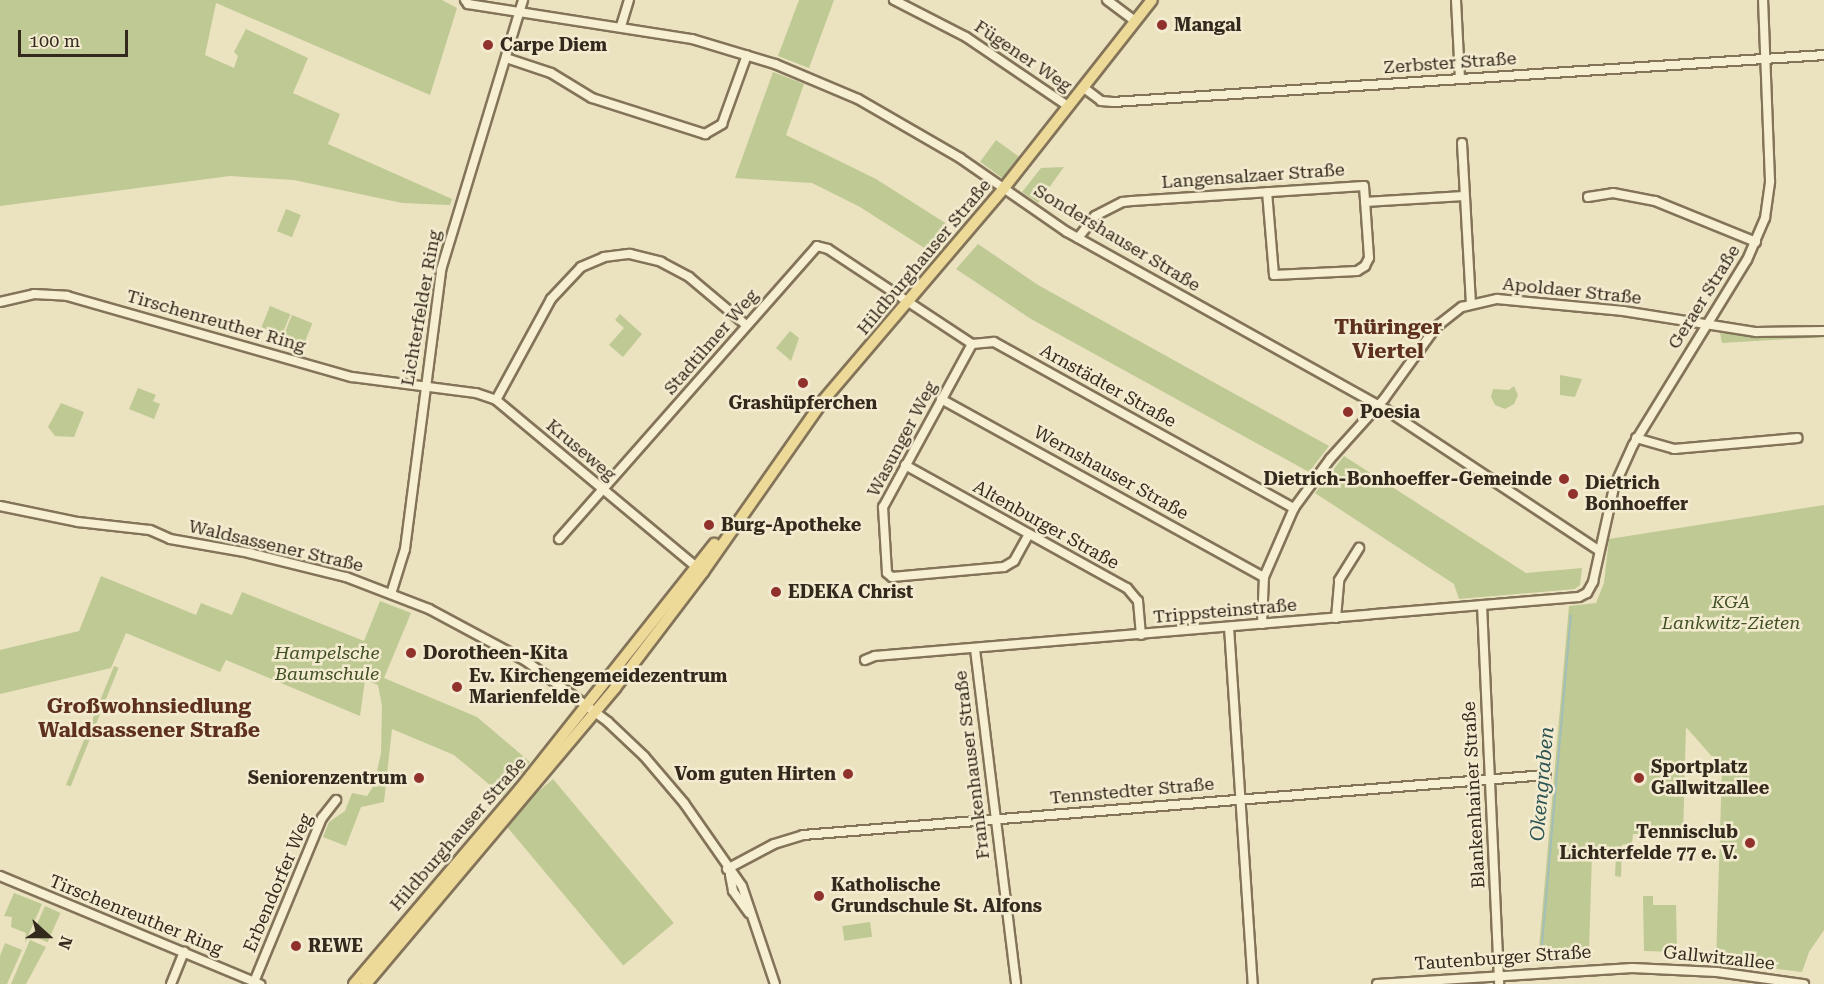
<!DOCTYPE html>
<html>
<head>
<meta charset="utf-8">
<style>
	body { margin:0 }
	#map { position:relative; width:1824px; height:984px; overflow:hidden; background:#ebe2c0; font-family:"Roboto Serif",serif }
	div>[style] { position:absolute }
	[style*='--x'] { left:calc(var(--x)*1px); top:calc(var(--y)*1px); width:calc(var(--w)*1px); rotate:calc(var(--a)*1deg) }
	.green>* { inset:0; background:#bfc994; transform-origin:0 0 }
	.stream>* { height:2px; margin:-1px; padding:0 1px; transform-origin:1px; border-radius:1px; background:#a2beb8 }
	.roads { filter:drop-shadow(2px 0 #837359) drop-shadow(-2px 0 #837359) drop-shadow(0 2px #837359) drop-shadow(0 -2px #837359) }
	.minor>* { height:8px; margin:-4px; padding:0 4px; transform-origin:4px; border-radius:4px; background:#f7efd2 }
	.major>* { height:10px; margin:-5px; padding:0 5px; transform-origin:5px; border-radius:5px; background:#eeda98 }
	.dots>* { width:16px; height:16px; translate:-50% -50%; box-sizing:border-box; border:3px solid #f3ebcf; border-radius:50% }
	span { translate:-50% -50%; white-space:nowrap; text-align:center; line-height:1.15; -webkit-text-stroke:5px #f3ebcf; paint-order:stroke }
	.poi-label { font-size:18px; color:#34291d; font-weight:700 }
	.left { translate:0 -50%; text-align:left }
	.right { translate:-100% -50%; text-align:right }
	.street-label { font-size:18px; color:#34291d }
	.park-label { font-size:18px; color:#414f24; font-style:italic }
	.water-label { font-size:20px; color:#2c5353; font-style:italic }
	.quarter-label { font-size:21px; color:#5e301e; font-weight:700 }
	.north { position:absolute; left:18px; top:906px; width:60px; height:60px; -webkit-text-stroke:4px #f3ebcf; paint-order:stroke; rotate:111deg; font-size:16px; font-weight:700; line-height:24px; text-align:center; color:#34291d }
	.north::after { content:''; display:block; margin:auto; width:21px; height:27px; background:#34291d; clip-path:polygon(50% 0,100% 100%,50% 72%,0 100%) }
	.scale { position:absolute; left:18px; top:30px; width:110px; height:27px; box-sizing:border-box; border:3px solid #34291d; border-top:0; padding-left:8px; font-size:18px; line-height:21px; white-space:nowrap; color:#34291d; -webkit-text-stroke:4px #f3ebcf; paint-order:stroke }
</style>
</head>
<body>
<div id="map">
	<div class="green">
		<div style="clip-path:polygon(0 0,442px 0,457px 8px,430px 95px,216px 3px,205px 55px,234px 68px,238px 56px,234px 52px,246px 29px,308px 58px,293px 93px,340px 114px,328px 144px,452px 199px,450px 205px,402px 203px,294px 180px,230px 176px,0 206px)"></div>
		<div style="clip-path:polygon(799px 0,834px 0,809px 68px,778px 56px)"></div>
		<div style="clip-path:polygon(773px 72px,804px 84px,786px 135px,876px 179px,950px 226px,929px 251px,860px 207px,812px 183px,735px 178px)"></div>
		<div style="left:996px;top:140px;width:29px;height:27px;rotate:36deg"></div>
		<div style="clip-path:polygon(1064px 167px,1038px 203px,1022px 192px,1041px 168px)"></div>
		<div style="left:286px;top:209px;width:16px;height:24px;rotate:22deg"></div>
		<div style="clip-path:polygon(978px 244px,1038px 285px,1329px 446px,1309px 472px,1031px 319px,956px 269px)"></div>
		<div style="left:270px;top:306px;width:22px;height:23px;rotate:22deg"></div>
		<div style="clip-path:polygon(620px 314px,642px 334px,623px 357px,609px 345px,624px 328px,615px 320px)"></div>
		<div style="left:292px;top:315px;width:22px;height:24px;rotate:22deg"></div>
		<div style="clip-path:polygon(790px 331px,799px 338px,791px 361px,776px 348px)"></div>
		<div style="clip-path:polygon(1720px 333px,1763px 337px,1824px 337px,1722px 343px)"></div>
		<div style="clip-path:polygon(1560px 375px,1582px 379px,1575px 397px,1560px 395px)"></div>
		<div style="clip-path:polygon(1514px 386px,1518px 395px,1514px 404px,1505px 409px,1495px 405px,1491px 397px,1493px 389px,1509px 390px)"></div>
		<div style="clip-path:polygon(138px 388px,156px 395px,153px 401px,160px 404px,154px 419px,129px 409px)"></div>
		<div style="clip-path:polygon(61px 403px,84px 412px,74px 437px,55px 436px,48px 427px)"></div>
		<div style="clip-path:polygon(1344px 456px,1526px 573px,1582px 568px,1580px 585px,1575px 589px,1459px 599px,1454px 584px,1315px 493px)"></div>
		<div style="clip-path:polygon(1824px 505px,1824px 930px,1809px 952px,1802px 972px,1716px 961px,1722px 768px,1686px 727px,1683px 835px,1633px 834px,1632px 843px,1622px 845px,1621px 877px,1615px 876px,1616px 855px,1592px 854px,1589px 950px,1594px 957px,1538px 960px,1569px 606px,1596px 603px,1604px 583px,1609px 539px)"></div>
		<div style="clip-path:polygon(101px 576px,196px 615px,201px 603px,232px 615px,242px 592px,364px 641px,380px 601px,411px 613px,384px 678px,477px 717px,530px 762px,503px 796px,454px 755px,392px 729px,384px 802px,361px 807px,346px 846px,323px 837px,329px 822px,345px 811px,352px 793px,367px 796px,374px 785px,381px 753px,382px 706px,378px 685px,365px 680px,360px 716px,226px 660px,220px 672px,126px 633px,111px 668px,0 694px,0 650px,79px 631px)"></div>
		<div style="left:114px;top:666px;width:5px;height:128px;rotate:22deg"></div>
		<div style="left:553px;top:779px;width:188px;height:66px;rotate:50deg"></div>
		<div style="clip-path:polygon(14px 893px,42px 904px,25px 943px,26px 933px,11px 927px,12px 917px,4px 916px)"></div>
		<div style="clip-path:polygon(1643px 896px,1653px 896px,1653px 905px,1676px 905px,1677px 952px,1644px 951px)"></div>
		<div style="left:45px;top:906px;width:17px;height:32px;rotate:24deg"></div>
		<div style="left:870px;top:922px;width:15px;height:28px;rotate:82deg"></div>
		<div style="clip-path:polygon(30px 940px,46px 947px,26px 984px,11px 984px)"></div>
		<div style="clip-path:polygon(5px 943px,22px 950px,7px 984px,0 984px,0 956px)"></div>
	</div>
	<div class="stream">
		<div style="--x:1541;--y:956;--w:342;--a:-85"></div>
	</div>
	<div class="roads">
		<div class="minor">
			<div style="--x:465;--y:0;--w:5;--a:53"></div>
			<div style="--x:468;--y:4;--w:227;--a:8.9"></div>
			<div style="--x:692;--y:39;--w:87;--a:16.8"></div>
			<div style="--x:775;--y:64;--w:90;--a:22.9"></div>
			<div style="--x:858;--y:99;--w:118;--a:30"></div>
			<div style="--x:960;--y:158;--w:130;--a:34.7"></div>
			<div style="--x:1067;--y:232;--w:364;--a:29.1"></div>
			<div style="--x:1385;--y:409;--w:255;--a:33.5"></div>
			<div style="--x:894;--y:0;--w:81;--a:27.2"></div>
			<div style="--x:966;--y:37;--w:123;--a:34.1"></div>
			<div style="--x:1107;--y:0;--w:35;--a:37"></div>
			<div style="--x:1456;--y:0;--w:79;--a:87.1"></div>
			<div style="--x:621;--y:26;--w:27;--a:-73"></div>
			<div style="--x:506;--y:58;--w:47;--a:18.4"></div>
			<div style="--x:551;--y:73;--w:48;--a:31.4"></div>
			<div style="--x:592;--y:98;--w:119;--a:17.7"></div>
			<div style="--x:705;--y:134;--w:20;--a:-30"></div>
			<div style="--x:722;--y:124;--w:73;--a:-70.1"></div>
			<div style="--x:1084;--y:88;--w:21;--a:37"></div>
			<div style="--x:1101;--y:101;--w:12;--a:5"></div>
			<div style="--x:1113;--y:102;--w:713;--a:-3.78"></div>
			<div style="--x:1462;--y:143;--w:160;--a:86.8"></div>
			<div style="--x:1588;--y:197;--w:25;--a:-9"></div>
			<div style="--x:1613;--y:193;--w:43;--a:10.8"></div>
			<div style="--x:1655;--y:201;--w:109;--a:22.1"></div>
			<div style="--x:1365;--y:202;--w:99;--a:-3.5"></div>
			<div style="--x:1078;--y:238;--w:28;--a:-52"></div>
			<div style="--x:1095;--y:216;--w:31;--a:-27"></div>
			<div style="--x:1123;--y:202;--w:9;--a:-6"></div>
			<div style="--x:1132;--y:201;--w:232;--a:-3.7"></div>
			<div style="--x:1364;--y:186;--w:72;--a:86"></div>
			<div style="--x:1369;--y:258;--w:9;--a:117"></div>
			<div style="--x:1365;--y:266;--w:9;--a:148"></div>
			<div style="--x:1357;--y:271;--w:83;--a:177.2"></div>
			<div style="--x:1274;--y:275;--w:83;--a:-94.8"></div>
			<div style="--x:0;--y:302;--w:35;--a:-13"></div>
			<div style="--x:34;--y:294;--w:33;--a:3"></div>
			<div style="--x:67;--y:296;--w:296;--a:15.9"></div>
			<div style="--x:352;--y:377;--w:125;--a:7.4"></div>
			<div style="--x:476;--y:393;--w:21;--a:19"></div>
			<div style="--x:496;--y:400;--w:266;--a:39.8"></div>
			<div style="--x:972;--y:344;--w:186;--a:118.6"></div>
			<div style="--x:883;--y:507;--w:66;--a:86.5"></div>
			<div style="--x:887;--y:573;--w:6;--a:39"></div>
			<div style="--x:892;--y:577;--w:112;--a:-5.1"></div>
			<div style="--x:1004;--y:567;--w:12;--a:-31"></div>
			<div style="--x:1014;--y:561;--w:31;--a:-61"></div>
			<div style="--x:941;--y:399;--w:369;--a:28.9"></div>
			<div style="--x:496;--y:400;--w:115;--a:-61.4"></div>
			<div style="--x:551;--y:299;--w:44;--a:-46.8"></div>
			<div style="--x:581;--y:267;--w:25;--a:-23"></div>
			<div style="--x:604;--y:257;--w:26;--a:-7"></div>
			<div style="--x:630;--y:254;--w:32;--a:14"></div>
			<div style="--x:661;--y:262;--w:32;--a:28"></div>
			<div style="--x:689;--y:277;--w:75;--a:40.1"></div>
			<div style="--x:1636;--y:438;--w:40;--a:16"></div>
			<div style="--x:1674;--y:449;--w:124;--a:-5.1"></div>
			<div style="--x:905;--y:465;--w:254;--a:29"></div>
			<div style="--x:1127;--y:588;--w:17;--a:50"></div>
			<div style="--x:1138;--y:601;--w:34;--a:85"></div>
			<div style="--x:0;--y:506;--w:80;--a:11.6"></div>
			<div style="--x:78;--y:522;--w:72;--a:6.3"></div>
			<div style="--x:150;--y:530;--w:22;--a:24"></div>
			<div style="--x:170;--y:539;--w:80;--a:10"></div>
			<div style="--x:249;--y:553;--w:100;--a:13.9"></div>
			<div style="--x:346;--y:577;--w:89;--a:21.1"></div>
			<div style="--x:429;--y:609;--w:110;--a:28.2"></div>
			<div style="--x:526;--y:661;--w:102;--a:36.6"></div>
			<div style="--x:608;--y:722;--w:50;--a:43.4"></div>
			<div style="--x:644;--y:756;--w:62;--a:49.6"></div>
			<div style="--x:684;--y:803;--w:101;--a:55.1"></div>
			<div style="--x:742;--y:886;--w:103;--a:71.4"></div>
			<div style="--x:559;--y:539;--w:390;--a:-48.6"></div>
			<div style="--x:817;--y:246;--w:11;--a:15"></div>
			<div style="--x:828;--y:249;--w:173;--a:33.4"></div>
			<div style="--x:972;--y:344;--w:22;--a:-5"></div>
			<div style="--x:994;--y:342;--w:343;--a:29"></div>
			<div style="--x:391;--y:594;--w:47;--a:-72.7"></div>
			<div style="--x:405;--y:549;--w:281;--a:-82.6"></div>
			<div style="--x:441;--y:270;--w:282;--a:-73.1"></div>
			<div style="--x:1482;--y:605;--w:379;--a:87.4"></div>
			<div style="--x:1336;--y:618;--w:38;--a:-85"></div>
			<div style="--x:1339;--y:580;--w:38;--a:-58"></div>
			<div style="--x:1262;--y:624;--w:47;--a:-87.6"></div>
			<div style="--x:1264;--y:577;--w:75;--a:-66.5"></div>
			<div style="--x:1294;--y:508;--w:61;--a:-53.7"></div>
			<div style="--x:1330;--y:459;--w:81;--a:-48"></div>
			<div style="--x:1384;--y:399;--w:89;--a:-54.2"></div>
			<div style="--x:1436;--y:327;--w:33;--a:-38"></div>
			<div style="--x:1462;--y:307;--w:36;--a:-13"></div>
			<div style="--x:1497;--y:299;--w:127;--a:5.4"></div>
			<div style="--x:1623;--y:311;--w:135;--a:9"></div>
			<div style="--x:1756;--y:332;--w:68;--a:-0.8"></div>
			<div style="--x:1229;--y:627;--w:358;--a:86.2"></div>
			<div style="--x:975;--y:649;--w:337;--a:83"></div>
			<div style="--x:865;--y:660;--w:11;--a:-22"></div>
			<div style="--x:875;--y:656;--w:706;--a:-4.79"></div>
			<div style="--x:1579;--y:597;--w:9;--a:-27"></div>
			<div style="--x:1587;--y:593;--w:13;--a:-61"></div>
			<div style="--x:1593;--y:582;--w:97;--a:-77.5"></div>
			<div style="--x:1614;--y:487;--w:46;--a:-65.7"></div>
			<div style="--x:1633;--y:445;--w:217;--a:-58.4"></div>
			<div style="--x:1747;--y:260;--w:46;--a:-66.8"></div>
			<div style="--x:1765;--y:218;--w:37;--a:-82"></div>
			<div style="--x:1770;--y:181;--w:181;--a:-92.2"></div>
			<div style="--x:727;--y:869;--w:53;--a:-28"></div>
			<div style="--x:774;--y:844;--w:30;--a:-17"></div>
			<div style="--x:803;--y:835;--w:745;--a:-4.62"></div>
			<div style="--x:730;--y:875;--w:16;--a:79"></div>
			<div style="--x:733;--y:891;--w:27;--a:54"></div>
			<div style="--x:0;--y:876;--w:282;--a:22.6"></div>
			<div style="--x:254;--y:982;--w:178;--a:-67.5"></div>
			<div style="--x:322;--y:818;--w:23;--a:-52"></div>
			<div style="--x:171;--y:984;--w:35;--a:-68"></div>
			<div style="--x:1377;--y:984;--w:256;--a:-3.6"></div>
			<div style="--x:1632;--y:968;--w:85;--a:2.7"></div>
			<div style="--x:1717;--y:972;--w:88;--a:7.9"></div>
		</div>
		<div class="major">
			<div style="--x:354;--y:984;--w:256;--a:-49.6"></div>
			<div style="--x:520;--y:789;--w:313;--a:-51.6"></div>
			<div style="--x:366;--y:984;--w:387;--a:-49.9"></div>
			<div style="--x:615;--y:688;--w:146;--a:-52.8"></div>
			<div style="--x:703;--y:572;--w:208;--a:-55"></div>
			<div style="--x:822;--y:402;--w:281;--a:-49.6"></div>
			<div style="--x:1004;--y:188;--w:239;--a:-51.8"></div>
		</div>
	</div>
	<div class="dots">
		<div style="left:1162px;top:25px;background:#90322b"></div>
		<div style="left:488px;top:45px;background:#90322b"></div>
		<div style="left:803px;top:383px;background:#90322b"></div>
		<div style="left:1348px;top:412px;background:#90322b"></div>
		<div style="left:1564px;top:479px;background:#90322b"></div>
		<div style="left:1573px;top:494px;background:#90322b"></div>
		<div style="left:709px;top:525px;background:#90322b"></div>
		<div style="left:776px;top:592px;background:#90322b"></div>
		<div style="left:411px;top:653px;background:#90322b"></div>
		<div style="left:457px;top:687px;background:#90322b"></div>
		<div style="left:848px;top:774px;background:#90322b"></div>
		<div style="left:419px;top:778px;background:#90322b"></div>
		<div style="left:1639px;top:778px;background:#90322b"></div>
		<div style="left:1750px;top:843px;background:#90322b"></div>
		<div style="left:819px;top:896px;background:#90322b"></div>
		<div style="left:296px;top:946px;background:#90322b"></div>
	</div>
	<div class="poi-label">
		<span class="left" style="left:1174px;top:25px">Mangal</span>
		<span class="left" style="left:500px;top:45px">Carpe Diem</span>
		<span style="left:803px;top:403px">Grashüpferchen</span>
		<span class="left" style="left:1360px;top:412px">Poesia</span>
		<span class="right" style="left:1552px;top:479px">Dietrich-Bonhoeffer-Gemeinde</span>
		<span class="left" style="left:1585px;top:494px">Dietrich<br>Bonhoeffer</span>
		<span class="left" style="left:721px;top:525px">Burg-Apotheke</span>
		<span class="left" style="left:788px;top:592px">EDEKA Christ</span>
		<span class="left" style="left:423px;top:653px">Dorotheen-Kita</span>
		<span class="left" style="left:469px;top:687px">Ev. Kirchengemeidezentrum<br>Marienfelde</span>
		<span class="left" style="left:1651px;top:778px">Sportplatz<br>Gallwitzallee</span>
		<span class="right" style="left:836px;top:774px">Vom guten Hirten</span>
		<span class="right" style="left:407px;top:778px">Seniorenzentrum</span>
		<span class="right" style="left:1738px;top:843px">Tennisclub<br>Lichterfelde 77 e. V.</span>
		<span class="left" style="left:831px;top:896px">Katholische<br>Grundschule St. Alfons</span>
		<span class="left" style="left:308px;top:946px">REWE</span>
	</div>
	<div class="street-label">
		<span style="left:1023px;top:56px;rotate:34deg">Fügener Weg</span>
		<span style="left:1450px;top:63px;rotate:-4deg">Zerbster Straße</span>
		<span style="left:1253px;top:176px;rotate:-4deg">Langensalzaer Straße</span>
		<span style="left:1117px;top:238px;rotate:31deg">Sondershauser Straße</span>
		<span style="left:924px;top:257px;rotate:-50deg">Hildburghauser Straße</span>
		<span style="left:1572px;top:291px;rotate:6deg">Apoldaer Straße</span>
		<span style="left:1704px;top:297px;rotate:-58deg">Geraer Straße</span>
		<span style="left:421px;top:308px;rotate:-80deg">Lichterfelder Ring</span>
		<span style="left:216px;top:321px;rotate:16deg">Tirschenreuther Ring</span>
		<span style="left:711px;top:342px;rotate:-49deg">Stadtilmer Weg</span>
		<span style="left:1108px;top:386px;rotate:29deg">Arnstädter Straße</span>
		<span style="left:902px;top:439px;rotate:-62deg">Wasunger Weg</span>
		<span style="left:581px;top:450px;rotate:40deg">Kruseweg</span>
		<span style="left:1111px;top:473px;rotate:29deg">Wernshauser Straße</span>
		<span style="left:1046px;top:525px;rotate:29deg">Altenburger Straße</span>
		<span style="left:276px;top:546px;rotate:13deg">Waldsassener Straße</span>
		<span style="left:1225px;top:611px;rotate:-5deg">Trippsteinstraße</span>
		<span style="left:972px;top:765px;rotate:-97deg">Frankenhauser Straße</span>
		<span style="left:1132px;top:791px;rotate:-5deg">Tennstedter Straße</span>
		<span style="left:1474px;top:795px;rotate:-93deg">Blankenhainer Straße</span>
		<span style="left:458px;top:834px;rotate:-49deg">Hildburghauser Straße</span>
		<span style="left:278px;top:883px;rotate:-67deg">Erbendorfer Weg</span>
		<span style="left:136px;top:915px;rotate:22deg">Tirschenreuther Ring</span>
		<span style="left:1503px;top:958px;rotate:-4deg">Tautenburger Straße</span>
		<span style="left:1719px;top:958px;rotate:6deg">Gallwitzallee</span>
	</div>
	<div class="park-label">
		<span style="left:1731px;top:613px">KGA<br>Lankwitz-Zieten</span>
		<span style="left:327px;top:664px">Hampelsche<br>Baumschule</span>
	</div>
	<div class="water-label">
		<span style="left:1542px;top:784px;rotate:-85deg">Okengraben</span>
	</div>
	<div class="quarter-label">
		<span style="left:1388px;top:339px">Thüringer<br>Viertel</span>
		<span style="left:149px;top:718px">Großwohnsiedlung<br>Waldsassener Straße</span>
	</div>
	<div class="north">N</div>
	<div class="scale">100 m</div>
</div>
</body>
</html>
